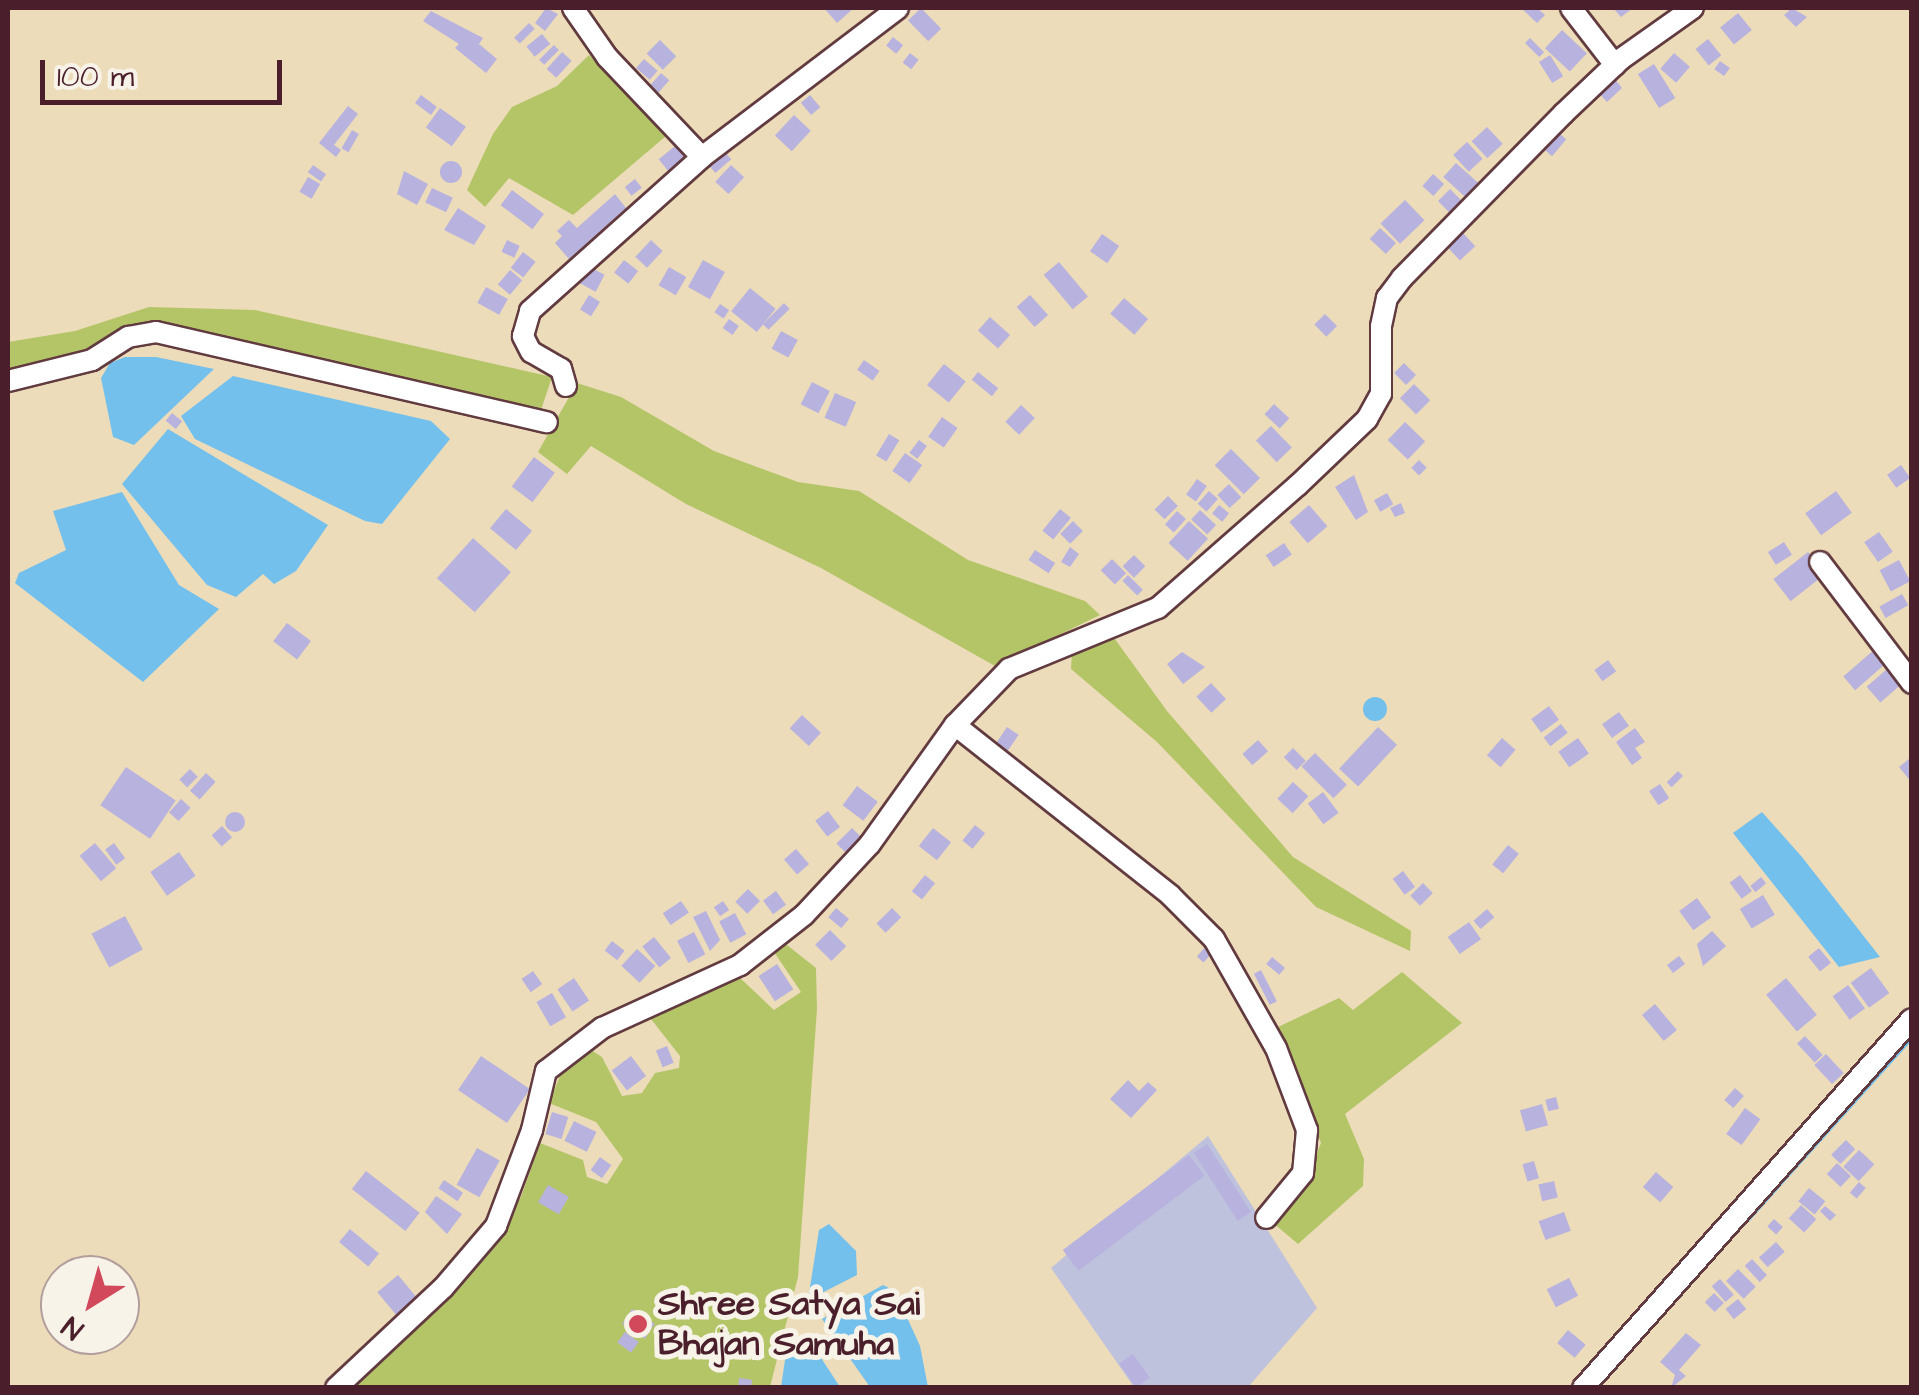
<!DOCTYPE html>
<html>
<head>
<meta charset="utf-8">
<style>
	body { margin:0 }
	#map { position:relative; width:1919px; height:1395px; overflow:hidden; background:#eddcb9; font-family:"Architects Daughter",sans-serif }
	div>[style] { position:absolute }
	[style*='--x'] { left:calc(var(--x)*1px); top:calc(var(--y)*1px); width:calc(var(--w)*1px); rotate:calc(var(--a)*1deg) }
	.industrial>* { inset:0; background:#bfc2dd }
	.green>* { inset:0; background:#b4c568 }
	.water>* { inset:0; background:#73c0ed }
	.round { border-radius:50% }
	.stream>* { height:5px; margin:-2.5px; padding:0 2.5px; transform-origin:2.5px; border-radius:2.5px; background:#73c0ed }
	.building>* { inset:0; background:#b8b2df; transform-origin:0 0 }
	.roads { filter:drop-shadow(2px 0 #623b40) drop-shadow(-2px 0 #623b40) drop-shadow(0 2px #623b40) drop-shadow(0 -2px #623b40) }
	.minor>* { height:20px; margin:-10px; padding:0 10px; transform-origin:10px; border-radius:10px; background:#fff }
	.dots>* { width:28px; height:28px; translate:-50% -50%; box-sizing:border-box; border:5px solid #f7f3e8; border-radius:50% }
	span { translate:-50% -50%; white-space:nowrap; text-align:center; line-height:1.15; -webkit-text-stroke:10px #f7f3e8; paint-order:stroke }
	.poi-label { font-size:35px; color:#4a1f2b; font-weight:700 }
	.left { translate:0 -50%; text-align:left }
	.frame { position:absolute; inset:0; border:10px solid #4a1f2b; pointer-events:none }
	.north { position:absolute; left:40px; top:1255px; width:100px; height:100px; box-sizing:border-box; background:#f7f3e8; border:2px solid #b29e9c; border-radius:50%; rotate:217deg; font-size:28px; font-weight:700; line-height:40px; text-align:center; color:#4a1f2b }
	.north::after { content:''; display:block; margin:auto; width:35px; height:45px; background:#d1495b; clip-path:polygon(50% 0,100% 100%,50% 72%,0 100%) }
	.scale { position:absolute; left:40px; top:60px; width:242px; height:45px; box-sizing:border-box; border:5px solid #4a1f2b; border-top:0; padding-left:12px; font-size:30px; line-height:35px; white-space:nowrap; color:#4a1f2b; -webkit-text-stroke:8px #f7f3e8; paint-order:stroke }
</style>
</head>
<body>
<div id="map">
	<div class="industrial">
		<div style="clip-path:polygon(1208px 1136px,1317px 1308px,1248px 1387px,1134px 1387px,1051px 1268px)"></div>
	</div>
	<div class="green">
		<div style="clip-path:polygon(589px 55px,666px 136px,573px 215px,509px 178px,485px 207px,467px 190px,493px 134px,512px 107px,557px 86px)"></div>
		<div style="clip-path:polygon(149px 307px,255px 310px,552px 377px,540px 413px,206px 341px,154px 321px,59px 360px,8px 372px,8px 342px,75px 331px)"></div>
		<div style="clip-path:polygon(577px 383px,621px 397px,714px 451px,798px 482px,859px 491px,968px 560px,1085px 601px,1100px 615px,995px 666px,821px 568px,686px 504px,591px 446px,567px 474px,538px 452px)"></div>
		<div style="clip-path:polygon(1112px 635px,1167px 711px,1293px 857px,1411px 931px,1410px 951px,1316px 907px,1157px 742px,1071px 669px,1072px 650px)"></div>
		<div style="clip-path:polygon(782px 941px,816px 968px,817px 1009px,798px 1277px,770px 1387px,348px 1388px,481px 1258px,521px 1197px,540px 1143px,583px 1160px,587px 1177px,607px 1184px,623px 1159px,596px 1122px,549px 1103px,562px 1071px,588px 1048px,602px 1057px,622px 1096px,642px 1093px,655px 1073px,679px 1068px,680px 1056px,647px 1014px,739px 977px,774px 1010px,801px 992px,772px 949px)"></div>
		<div style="clip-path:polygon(1402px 972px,1462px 1023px,1345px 1114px,1364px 1159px,1363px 1186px,1298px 1244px,1272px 1222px,1302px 1190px,1321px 1143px,1278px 1027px,1339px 998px,1353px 1010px)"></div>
	</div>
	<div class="water">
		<div style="clip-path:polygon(125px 357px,156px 357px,214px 369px,134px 445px,113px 437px,101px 378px,110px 363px)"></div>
		<div style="clip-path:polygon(233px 376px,431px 421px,450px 439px,382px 524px,365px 521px,195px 439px,181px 416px)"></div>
		<div style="clip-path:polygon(168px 429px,328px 525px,296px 571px,274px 584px,263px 574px,236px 597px,207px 585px,122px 484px)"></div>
		<div style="clip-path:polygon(122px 492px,179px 585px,219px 609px,143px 682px,15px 583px,19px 573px,66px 550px,53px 511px)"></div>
		<div class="round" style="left:1363px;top:697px;width:24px;height:24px"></div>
		<div style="clip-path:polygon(1762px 812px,1802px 857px,1880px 957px,1839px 967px,1733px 833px)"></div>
		<div style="clip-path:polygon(829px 1224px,856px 1251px,857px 1275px,808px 1300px,819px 1230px)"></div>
		<div style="clip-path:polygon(883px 1285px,895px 1291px,920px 1346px,928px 1387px,870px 1387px,822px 1319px)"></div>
		<div style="clip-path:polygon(800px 1341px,814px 1347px,840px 1387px,781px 1387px,785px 1360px)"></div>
	</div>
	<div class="stream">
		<div style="--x:1747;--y:1219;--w:246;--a:-48"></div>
	</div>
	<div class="building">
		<div style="clip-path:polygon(546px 8px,558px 14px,545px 31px,535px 23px)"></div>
		<div style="clip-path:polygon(824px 8px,854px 8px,837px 23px)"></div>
		<div style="left:921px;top:8px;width:29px;height:18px;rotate:46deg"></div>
		<div style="clip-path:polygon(1521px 8px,1537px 8px,1545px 15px,1537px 23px)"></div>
		<div style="clip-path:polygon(1613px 8px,1633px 8px,1621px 17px)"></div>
		<div style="clip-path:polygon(1792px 8px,1807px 17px,1796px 27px,1784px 15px)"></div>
		<div style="clip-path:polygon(431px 11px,483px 38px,479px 44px,497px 59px,486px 73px,455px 48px,459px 44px,423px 21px)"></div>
		<div style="left:1738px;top:13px;width:22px;height:23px;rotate:51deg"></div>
		<div style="left:529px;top:23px;width:8px;height:21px;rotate:45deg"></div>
		<div style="left:1562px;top:30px;width:34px;height:25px;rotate:43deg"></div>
		<div style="left:542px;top:34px;width:13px;height:20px;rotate:51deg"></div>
		<div style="left:893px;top:37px;width:13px;height:11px;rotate:39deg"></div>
		<div style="left:1530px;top:38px;width:20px;height:7px;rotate:45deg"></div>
		<div style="left:1708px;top:39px;width:21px;height:16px;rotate:51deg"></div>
		<div style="left:660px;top:40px;width:23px;height:19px;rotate:45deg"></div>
		<div style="left:554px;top:45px;width:7px;height:21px;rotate:45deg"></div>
		<div style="left:562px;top:52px;width:13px;height:23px;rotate:42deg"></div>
		<div style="left:910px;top:53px;width:11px;height:12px;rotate:38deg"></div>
		<div style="left:1674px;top:53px;width:21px;height:21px;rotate:41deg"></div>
		<div style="left:1550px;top:55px;width:25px;height:13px;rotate:58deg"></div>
		<div style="left:644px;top:59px;width:18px;height:12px;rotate:41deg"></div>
		<div style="left:1720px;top:61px;width:12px;height:10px;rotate:35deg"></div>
		<div style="left:1654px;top:64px;width:40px;height:19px;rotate:58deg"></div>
		<div style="left:661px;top:73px;width:11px;height:18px;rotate:41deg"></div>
		<div style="clip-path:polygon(1614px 78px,1622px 88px,1607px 102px,1597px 91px)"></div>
		<div style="left:421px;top:95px;width:20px;height:10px;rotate:37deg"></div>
		<div style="left:810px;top:95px;width:16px;height:12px;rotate:50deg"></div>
		<div style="clip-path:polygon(348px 106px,358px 114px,334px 145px,341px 150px,336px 157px,319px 143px)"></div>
		<div style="left:440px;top:108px;width:32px;height:24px;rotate:36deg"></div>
		<div style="left:794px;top:115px;width:23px;height:28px;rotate:43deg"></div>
		<div style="left:1487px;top:127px;width:23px;height:21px;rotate:47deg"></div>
		<div style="left:1554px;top:129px;width:16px;height:22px;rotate:40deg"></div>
		<div style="left:352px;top:130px;width:8px;height:21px;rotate:30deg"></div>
		<div style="left:1467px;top:142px;width:23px;height:19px;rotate:47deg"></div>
		<div style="left:675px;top:146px;width:19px;height:21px;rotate:51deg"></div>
		<div style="left:724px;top:151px;width:11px;height:21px;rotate:49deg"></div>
		<div class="round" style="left:440px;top:161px;width:22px;height:22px"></div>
		<div style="left:1456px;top:163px;width:30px;height:19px;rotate:42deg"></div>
		<div style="left:313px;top:165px;width:16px;height:9px;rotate:35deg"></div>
		<div style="left:731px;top:165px;width:18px;height:23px;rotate:43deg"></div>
		<div style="clip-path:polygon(404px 171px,428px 184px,417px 205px,397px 194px)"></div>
		<div style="left:1433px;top:174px;width:15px;height:16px;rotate:42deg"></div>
		<div style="left:308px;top:177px;width:14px;height:17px;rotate:30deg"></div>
		<div style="left:635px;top:179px;width:11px;height:13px;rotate:52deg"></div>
		<div style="left:432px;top:188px;width:23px;height:16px;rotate:25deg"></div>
		<div style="left:1450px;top:189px;width:18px;height:17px;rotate:45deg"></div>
		<div style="left:512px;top:190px;width:40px;height:19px;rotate:37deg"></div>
		<div style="clip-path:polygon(615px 194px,626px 208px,569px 259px,555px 243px,562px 236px,557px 231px,569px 220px,577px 228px)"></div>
		<div style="left:1405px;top:200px;width:28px;height:34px;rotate:46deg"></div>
		<div style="clip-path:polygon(458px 208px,486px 226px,474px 245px,444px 230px)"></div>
		<div style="left:1380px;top:228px;width:22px;height:15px;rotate:43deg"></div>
		<div style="left:1463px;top:233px;width:18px;height:21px;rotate:47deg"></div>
		<div style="left:1102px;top:234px;width:21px;height:21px;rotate:35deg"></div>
		<div style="left:507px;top:240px;width:14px;height:13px;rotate:25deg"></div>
		<div style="left:651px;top:240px;width:16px;height:23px;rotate:43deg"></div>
		<div style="left:523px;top:252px;width:16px;height:20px;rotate:38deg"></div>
		<div style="left:624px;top:260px;width:18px;height:16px;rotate:38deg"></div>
		<div style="left:703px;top:260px;width:25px;height:31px;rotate:29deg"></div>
		<div style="left:1059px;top:262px;width:45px;height:20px;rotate:50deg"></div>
		<div style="left:586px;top:265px;width:21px;height:19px;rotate:28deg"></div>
		<div style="left:669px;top:267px;width:20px;height:21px;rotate:30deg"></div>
		<div style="left:510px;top:270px;width:16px;height:19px;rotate:40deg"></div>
		<div style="left:486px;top:287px;width:25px;height:18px;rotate:29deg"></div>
		<div style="left:750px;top:288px;width:33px;height:30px;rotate:39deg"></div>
		<div style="left:589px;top:295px;width:13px;height:17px;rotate:32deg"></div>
		<div style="left:1030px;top:295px;width:27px;height:18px;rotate:48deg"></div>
		<div style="left:1124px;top:298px;width:32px;height:21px;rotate:41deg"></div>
		<div style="left:784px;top:303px;width:8px;height:30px;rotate:45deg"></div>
		<div style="left:720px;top:304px;width:11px;height:10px;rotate:34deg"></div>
		<div style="left:1325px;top:314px;width:17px;height:15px;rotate:45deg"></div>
		<div style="left:990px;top:317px;width:27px;height:18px;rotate:42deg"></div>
		<div style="left:729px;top:319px;width:12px;height:11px;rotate:35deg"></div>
		<div style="left:781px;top:331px;width:19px;height:20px;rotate:28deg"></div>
		<div style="left:864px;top:360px;width:19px;height:12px;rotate:35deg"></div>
		<div style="left:1404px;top:363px;width:17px;height:14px;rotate:45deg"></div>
		<div style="left:944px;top:364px;width:28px;height:27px;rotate:39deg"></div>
		<div style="left:978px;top:372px;width:26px;height:10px;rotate:39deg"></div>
		<div style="left:812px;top:382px;width:20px;height:25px;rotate:27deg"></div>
		<div style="left:1414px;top:384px;width:23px;height:20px;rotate:45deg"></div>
		<div style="left:835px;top:393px;width:23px;height:27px;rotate:23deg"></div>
		<div style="left:1274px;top:404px;width:21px;height:14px;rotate:43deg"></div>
		<div style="left:1021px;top:405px;width:19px;height:23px;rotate:43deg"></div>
		<div style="left:172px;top:413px;width:13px;height:10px;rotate:39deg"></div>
		<div style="left:942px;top:417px;width:19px;height:24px;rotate:35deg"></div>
		<div style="left:1405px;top:422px;width:28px;height:25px;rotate:44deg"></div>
		<div style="left:1271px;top:426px;width:30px;height:21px;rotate:46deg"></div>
		<div style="left:889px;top:434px;width:12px;height:25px;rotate:31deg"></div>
		<div style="left:919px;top:440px;width:10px;height:16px;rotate:37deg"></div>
		<div style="left:1231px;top:449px;width:41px;height:23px;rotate:45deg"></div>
		<div style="left:905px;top:453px;width:21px;height:22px;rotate:35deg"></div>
		<div style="left:534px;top:457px;width:26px;height:37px;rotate:37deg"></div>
		<div style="left:1419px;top:460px;width:11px;height:11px;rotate:45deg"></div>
		<div style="left:1901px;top:465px;width:16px;height:17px;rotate:55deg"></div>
		<div style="clip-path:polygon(1354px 475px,1368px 512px,1356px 520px,1335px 487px)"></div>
		<div style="left:1197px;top:479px;width:12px;height:19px;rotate:35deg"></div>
		<div style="left:1229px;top:484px;width:18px;height:16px;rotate:47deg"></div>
		<div style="left:1209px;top:491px;width:12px;height:17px;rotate:42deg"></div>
		<div style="left:1836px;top:491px;width:27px;height:38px;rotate:54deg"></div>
		<div style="left:1387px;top:493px;width:13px;height:15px;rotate:61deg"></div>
		<div style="left:1168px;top:496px;width:14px;height:19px;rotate:45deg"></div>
		<div style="clip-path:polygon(1401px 503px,1405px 513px,1395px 517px,1390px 508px)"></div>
		<div style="left:1219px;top:505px;width:13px;height:11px;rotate:39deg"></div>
		<div style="left:1309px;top:505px;width:28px;height:26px;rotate:49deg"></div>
		<div style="left:506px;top:509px;width:34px;height:25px;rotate:40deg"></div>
		<div style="left:1060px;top:509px;width:14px;height:28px;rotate:39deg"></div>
		<div style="left:1200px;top:510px;width:22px;height:13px;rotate:43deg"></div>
		<div style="left:1177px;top:511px;width:12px;height:18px;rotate:42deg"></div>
		<div style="left:1073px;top:521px;width:14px;height:18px;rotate:45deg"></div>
		<div style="left:1189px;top:521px;width:26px;height:30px;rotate:43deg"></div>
		<div style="left:1879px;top:532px;width:24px;height:18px;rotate:55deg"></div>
		<div style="left:473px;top:538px;width:51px;height:54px;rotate:42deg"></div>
		<div style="left:1784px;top:542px;width:15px;height:19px;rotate:58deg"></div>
		<div style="left:1284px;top:543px;width:14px;height:22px;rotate:56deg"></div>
		<div style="clip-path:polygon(1070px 547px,1079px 554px,1070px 567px,1061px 562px)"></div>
		<div style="left:1035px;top:550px;width:24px;height:12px;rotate:33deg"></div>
		<div style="left:1808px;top:552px;width:28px;height:44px;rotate:52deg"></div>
		<div style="left:1134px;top:555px;width:16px;height:16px;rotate:45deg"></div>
		<div style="left:1112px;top:559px;width:20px;height:16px;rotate:45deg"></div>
		<div style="left:1899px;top:560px;width:24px;height:22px;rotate:62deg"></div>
		<div style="left:1128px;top:575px;width:21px;height:8px;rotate:45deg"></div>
		<div style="left:1902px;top:594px;width:13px;height:26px;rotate:61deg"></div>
		<div style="left:287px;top:623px;width:30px;height:23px;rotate:37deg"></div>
		<div style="left:1875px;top:649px;width:18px;height:42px;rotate:49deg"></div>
		<div style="clip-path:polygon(1182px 652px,1205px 667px,1183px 684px,1167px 664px)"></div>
		<div style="left:1608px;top:660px;width:14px;height:17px;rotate:54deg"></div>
		<div style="left:1887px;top:669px;width:21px;height:27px;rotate:49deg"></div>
		<div style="left:1211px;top:683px;width:22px;height:20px;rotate:47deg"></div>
		<div style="left:1549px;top:706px;width:17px;height:22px;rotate:54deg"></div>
		<div style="left:1619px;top:712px;width:17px;height:21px;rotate:54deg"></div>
		<div style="left:802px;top:715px;width:26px;height:18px;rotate:43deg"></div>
		<div style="left:1561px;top:724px;width:11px;height:22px;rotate:52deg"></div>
		<div style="left:1007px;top:727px;width:14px;height:22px;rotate:34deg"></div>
		<div style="left:1378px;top:727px;width:26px;height:57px;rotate:43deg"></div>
		<div style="clip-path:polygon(1635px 728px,1645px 742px,1635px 748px,1642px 758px,1632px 765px,1616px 742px)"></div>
		<div style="left:1502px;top:738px;width:18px;height:23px;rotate:41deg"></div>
		<div style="left:1578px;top:738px;width:19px;height:24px;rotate:55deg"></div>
		<div style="left:1258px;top:740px;width:15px;height:21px;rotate:48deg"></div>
		<div style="left:1293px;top:748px;width:18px;height:13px;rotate:45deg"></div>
		<div style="left:1315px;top:753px;width:45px;height:19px;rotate:45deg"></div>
		<div style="clip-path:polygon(1909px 759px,1912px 762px,1912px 783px,1899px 767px)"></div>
		<div style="left:126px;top:767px;width:60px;height:46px;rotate:34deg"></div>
		<div style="left:190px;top:769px;width:11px;height:15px;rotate:45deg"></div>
		<div style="left:1678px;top:771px;width:7px;height:16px;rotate:45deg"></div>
		<div style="left:206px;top:773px;width:13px;height:24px;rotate:42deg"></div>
		<div style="left:1293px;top:782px;width:21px;height:23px;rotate:43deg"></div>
		<div style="left:1660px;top:784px;width:17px;height:13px;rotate:57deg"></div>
		<div style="left:857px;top:786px;width:26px;height:24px;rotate:37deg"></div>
		<div style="left:1323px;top:792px;width:26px;height:19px;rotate:53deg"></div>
		<div style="left:181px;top:799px;width:13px;height:18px;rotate:42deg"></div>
		<div style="left:828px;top:811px;width:20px;height:16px;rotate:53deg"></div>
		<div class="round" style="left:225px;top:812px;width:20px;height:20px"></div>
		<div style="left:975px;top:825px;width:13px;height:20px;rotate:39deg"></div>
		<div style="left:222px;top:826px;width:15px;height:14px;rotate:48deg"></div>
		<div style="left:852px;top:828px;width:16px;height:22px;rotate:45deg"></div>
		<div style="left:933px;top:828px;width:23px;height:23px;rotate:38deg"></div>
		<div style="left:95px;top:843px;width:33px;height:20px;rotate:50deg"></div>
		<div style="left:114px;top:843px;width:19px;height:11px;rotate:54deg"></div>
		<div style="left:1508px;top:845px;width:14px;height:25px;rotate:39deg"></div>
		<div style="left:796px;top:849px;width:20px;height:16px;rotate:49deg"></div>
		<div style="left:179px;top:852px;width:29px;height:35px;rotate:55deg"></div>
		<div style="left:1403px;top:871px;width:20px;height:13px;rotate:53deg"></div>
		<div style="left:925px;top:875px;width:13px;height:21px;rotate:39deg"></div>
		<div style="left:1740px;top:875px;width:20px;height:13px;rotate:53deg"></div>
		<div style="left:1761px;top:877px;width:8px;height:14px;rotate:50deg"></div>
		<div style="left:1423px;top:883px;width:14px;height:18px;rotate:45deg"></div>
		<div style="left:748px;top:889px;width:17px;height:18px;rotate:45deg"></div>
		<div style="left:776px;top:891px;width:17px;height:16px;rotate:54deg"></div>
		<div style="left:1763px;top:895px;width:23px;height:27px;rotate:59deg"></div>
		<div style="left:1697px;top:898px;width:24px;height:22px;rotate:54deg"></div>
		<div style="left:681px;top:901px;width:14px;height:22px;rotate:56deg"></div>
		<div style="left:723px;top:901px;width:11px;height:11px;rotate:56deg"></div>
		<div style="left:836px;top:908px;width:17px;height:12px;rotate:40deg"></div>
		<div style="left:892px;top:908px;width:13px;height:22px;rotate:45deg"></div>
		<div style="left:1487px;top:909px;width:11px;height:18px;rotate:49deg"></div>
		<div style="clip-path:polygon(706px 911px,720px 940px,710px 951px,693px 917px)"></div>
		<div style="left:735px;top:913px;width:24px;height:18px;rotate:62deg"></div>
		<div style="left:125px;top:916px;width:38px;height:38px;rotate:62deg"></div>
		<div style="left:1469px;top:922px;width:21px;height:26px;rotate:55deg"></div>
		<div style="left:830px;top:930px;width:23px;height:21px;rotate:45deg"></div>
		<div style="clip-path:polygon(1712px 931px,1726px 946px,1703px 966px,1697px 944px)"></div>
		<div style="left:694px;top:932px;width:25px;height:19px;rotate:63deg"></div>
		<div style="left:654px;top:937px;width:27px;height:15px;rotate:51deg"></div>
		<div style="left:612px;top:941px;width:16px;height:12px;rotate:38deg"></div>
		<div style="left:1206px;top:946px;width:9px;height:14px;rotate:41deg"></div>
		<div style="left:1819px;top:948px;width:19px;height:14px;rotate:51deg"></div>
		<div style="left:637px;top:949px;width:25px;height:23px;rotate:43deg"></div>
		<div style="left:1679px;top:956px;width:10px;height:15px;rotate:53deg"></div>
		<div style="left:1272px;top:957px;width:17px;height:9px;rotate:40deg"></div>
		<div style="left:777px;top:964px;width:30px;height:22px;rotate:57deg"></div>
		<div style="left:1871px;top:968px;width:31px;height:25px;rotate:54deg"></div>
		<div style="left:1261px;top:970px;width:35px;height:8px;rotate:63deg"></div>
		<div style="left:533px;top:971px;width:16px;height:14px;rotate:55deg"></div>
		<div style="left:574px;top:978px;width:27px;height:20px;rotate:56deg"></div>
		<div style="left:1786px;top:978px;width:48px;height:26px;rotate:50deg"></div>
		<div style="left:1848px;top:985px;width:29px;height:19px;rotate:54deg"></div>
		<div style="left:552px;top:993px;width:28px;height:18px;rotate:60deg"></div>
		<div style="left:1655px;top:1004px;width:34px;height:17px;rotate:50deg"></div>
		<div style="left:1805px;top:1036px;width:26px;height:11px;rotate:47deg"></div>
		<div style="left:667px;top:1046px;width:18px;height:12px;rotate:68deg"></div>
		<div style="left:1826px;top:1054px;width:26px;height:16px;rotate:47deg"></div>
		<div style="left:481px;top:1056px;width:59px;height:41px;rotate:34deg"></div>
		<div style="left:631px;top:1056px;width:25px;height:24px;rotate:53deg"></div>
		<div style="clip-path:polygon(1128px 1080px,1139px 1091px,1148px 1082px,1157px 1090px,1131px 1118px,1110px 1099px)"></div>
		<div style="left:1735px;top:1088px;width:12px;height:16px;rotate:42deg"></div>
		<div style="left:1556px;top:1097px;width:12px;height:11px;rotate:76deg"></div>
		<div style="left:1542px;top:1104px;width:22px;height:23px;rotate:74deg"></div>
		<div style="left:1745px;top:1108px;width:19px;height:32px;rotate:36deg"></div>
		<div style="left:552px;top:1112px;width:17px;height:23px;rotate:17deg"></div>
		<div style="left:574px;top:1121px;width:25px;height:22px;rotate:26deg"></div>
		<div style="left:1846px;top:1140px;width:13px;height:21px;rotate:45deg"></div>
		<div style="left:1207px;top:1144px;width:81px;height:16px;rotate:57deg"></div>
		<div style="left:477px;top:1148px;width:26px;height:42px;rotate:29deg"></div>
		<div style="left:1859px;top:1150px;width:21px;height:23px;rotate:43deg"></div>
		<div style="left:1189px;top:1155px;width:26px;height:158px;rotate:53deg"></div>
		<div style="left:600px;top:1157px;width:14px;height:16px;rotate:36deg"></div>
		<div style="left:1534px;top:1161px;width:18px;height:12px;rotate:74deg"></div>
		<div style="left:1837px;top:1163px;width:19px;height:15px;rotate:43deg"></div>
		<div style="left:366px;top:1171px;width:68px;height:23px;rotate:38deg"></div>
		<div style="left:1656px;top:1172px;width:23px;height:20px;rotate:41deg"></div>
		<div style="left:444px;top:1180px;width:23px;height:10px;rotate:34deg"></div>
		<div style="left:1554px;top:1181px;width:17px;height:16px;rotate:77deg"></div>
		<div style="left:1859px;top:1182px;width:9px;height:14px;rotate:41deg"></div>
		<div style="left:548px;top:1185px;width:24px;height:20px;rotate:30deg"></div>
		<div style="left:1809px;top:1188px;width:21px;height:17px;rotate:39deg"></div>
		<div style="clip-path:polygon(436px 1196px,462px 1214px,447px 1234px,425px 1212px)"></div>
		<div style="left:1801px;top:1205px;width:21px;height:18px;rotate:43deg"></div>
		<div style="clip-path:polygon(1825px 1206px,1836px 1215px,1830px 1221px,1820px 1211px)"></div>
		<div style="left:1564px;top:1212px;width:20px;height:27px;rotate:70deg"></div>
		<div style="left:1774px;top:1219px;width:12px;height:10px;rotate:42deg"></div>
		<div style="left:350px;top:1229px;width:38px;height:17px;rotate:40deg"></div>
		<div style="left:1776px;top:1242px;width:13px;height:23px;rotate:48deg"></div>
		<div style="left:1752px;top:1259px;width:22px;height:10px;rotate:47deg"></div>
		<div style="left:1738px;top:1269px;width:25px;height:17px;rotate:45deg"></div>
		<div style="left:398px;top:1275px;width:30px;height:27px;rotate:50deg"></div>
		<div style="left:1569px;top:1278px;width:20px;height:25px;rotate:63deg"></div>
		<div style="left:1720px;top:1279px;width:21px;height:11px;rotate:49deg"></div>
		<div style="left:1714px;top:1293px;width:14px;height:13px;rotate:45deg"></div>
		<div style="left:1738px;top:1299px;width:13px;height:16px;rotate:51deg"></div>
		<div style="left:632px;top:1309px;width:27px;height:18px;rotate:33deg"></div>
		<div style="left:1568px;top:1330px;width:23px;height:17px;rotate:40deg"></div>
		<div style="left:625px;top:1332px;width:17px;height:13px;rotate:36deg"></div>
		<div style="clip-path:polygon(1686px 1333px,1701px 1345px,1679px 1370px,1686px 1376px,1671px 1388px,1675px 1375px,1660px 1362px)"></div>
		<div style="left:1133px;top:1354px;width:29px;height:17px;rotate:55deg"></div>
		<div style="clip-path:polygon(739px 1378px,752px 1380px,751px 1388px,738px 1388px)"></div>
	</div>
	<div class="roads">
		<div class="minor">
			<div style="--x:573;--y:8;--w:60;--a:55.2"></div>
			<div style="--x:607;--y:57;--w:138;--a:46.5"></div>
			<div style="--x:1571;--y:8;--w:72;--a:52.3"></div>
			<div style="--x:8;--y:381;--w:87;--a:-14"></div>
			<div style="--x:92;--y:360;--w:43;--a:-32.6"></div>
			<div style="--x:128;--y:337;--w:28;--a:-10"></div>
			<div style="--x:156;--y:332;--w:401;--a:13"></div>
			<div style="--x:566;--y:386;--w:18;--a:-106"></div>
			<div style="--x:561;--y:369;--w:34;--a:-150"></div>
			<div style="--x:531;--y:352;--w:18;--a:-117"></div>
			<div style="--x:523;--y:336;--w:26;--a:-74"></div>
			<div style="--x:530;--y:311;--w:231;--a:-41.8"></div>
			<div style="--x:702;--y:157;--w:246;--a:-37.2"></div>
			<div style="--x:1820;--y:562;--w:152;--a:52.8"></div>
			<div style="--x:955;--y:725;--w:274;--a:38.3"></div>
			<div style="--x:1170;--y:895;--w:62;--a:45"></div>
			<div style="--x:1214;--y:939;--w:125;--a:60.4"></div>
			<div style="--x:1276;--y:1048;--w:88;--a:69.3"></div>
			<div style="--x:1307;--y:1130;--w:43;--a:95.3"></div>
			<div style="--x:1303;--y:1173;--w:58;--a:129.4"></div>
			<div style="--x:336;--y:1388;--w:146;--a:-43.1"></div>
			<div style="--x:443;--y:1288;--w:82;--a:-49.5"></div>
			<div style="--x:496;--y:1226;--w:103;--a:-69.4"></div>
			<div style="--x:532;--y:1130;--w:61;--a:-76.7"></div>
			<div style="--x:546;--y:1071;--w:71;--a:-37.5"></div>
			<div style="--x:602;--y:1028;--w:152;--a:-24.5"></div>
			<div style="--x:740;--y:965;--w:81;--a:-38"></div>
			<div style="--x:804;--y:915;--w:97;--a:-47.1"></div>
			<div style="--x:870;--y:844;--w:146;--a:-54.5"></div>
			<div style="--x:955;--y:725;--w:78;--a:-46"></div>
			<div style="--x:1009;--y:669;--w:161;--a:-22.3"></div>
			<div style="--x:1158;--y:608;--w:185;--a:-41.3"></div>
			<div style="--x:1297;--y:486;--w:97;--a:-43.7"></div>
			<div style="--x:1367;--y:419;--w:29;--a:-61"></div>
			<div style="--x:1381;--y:394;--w:68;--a:-90"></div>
			<div style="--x:1381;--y:326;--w:29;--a:-78"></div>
			<div style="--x:1387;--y:298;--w:25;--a:-53"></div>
			<div style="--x:1402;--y:278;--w:230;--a:-45.5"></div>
			<div style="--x:1563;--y:114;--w:80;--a:-43.5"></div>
			<div style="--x:1621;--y:59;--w:88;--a:-35.3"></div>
			<div style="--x:1583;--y:1388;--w:494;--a:-48.3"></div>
		</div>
	</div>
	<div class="dots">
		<div style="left:638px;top:1324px;background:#d1495b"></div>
	</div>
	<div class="poi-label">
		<span class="left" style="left:658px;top:1324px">Shree Satya Sai<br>Bhajan Samuha</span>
	</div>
	<div class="frame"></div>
	<div class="north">N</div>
	<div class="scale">100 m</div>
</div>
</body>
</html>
